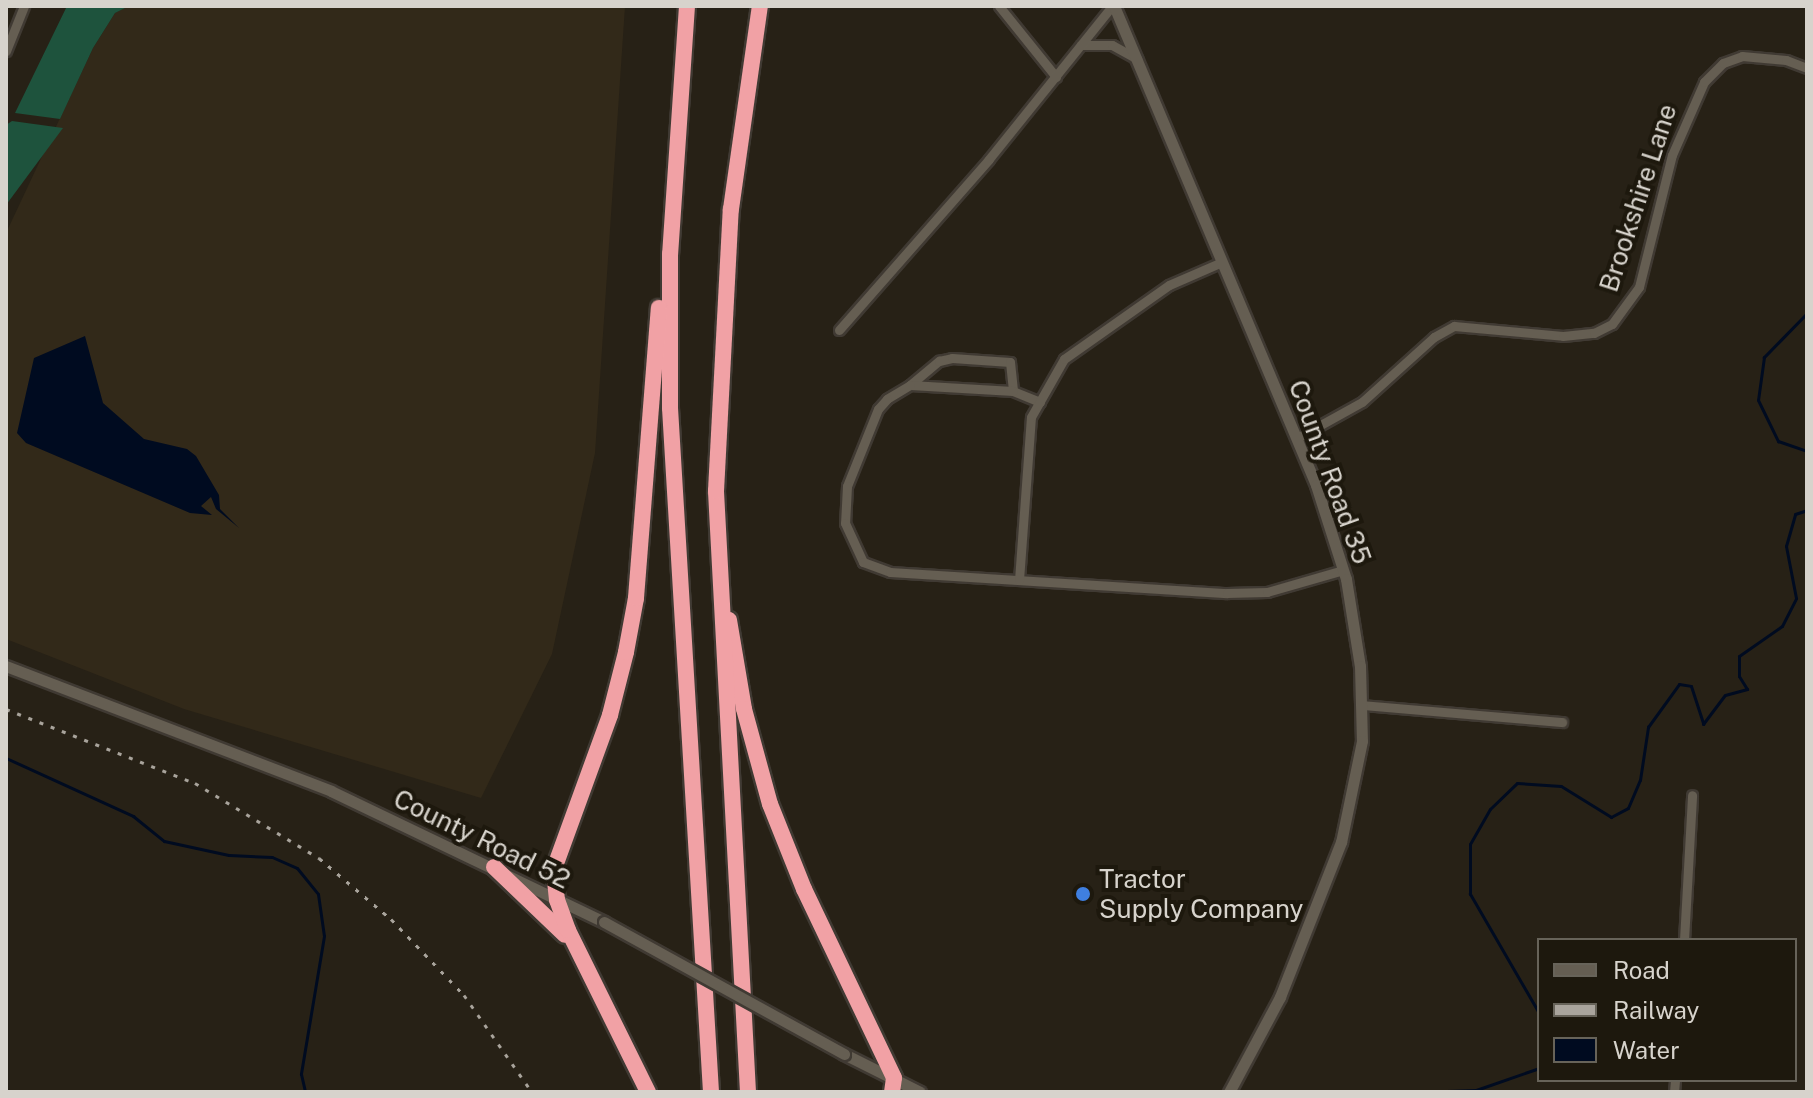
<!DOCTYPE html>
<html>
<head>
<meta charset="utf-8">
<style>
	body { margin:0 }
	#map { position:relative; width:1813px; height:1098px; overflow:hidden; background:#272116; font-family:"Public Sans",sans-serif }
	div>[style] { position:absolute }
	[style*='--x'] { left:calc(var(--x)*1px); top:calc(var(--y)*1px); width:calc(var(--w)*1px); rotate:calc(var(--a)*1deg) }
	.built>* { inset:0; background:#322919 }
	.green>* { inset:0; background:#1e533d }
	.water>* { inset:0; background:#000b20 }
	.stream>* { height:3px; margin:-1.5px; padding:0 1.5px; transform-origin:1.5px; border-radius:1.5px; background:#000b20 }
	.roads { filter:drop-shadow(2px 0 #403a33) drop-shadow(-2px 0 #403a33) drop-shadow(0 2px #403a33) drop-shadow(0 -2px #403a33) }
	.minor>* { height:9px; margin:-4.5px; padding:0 4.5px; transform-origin:4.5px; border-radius:4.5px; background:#655e52 }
	.tertiary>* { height:11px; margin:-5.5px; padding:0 5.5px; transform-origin:5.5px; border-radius:5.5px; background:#655e52 }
	.motorway>* { height:16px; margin:-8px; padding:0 8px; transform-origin:8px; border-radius:8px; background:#f1a1a5 }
	.rail>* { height:3px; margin-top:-1.5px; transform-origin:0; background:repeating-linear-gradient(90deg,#a9a49c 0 4px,transparent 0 12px) }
	.bridges { filter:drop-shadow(2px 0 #403a33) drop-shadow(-2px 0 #403a33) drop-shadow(0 2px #403a33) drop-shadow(0 -2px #403a33) }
	.tertiary-bridge>* { height:11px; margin:-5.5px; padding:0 5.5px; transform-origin:5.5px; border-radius:5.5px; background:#655e52 }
	.dots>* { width:22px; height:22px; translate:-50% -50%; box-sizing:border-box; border:4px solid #1d180d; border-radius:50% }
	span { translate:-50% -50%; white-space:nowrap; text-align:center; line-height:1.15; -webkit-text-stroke:8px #1d180d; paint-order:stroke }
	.street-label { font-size:26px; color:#d7d3cc }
	.poi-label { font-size:26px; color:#d7d3cc }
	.left { translate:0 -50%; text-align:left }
	.frame { position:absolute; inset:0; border:8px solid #d7d3cc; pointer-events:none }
	.legend { position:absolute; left:1537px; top:938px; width:260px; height:144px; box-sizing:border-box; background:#1d180d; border:2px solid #676359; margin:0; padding:10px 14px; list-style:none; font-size:24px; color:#d7d3cc }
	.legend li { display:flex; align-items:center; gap:16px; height:40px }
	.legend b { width:40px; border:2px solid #676359 }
</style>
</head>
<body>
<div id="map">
	<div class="built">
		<div style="clip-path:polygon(129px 6px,625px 6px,595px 453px,552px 654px,481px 798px,184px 709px,6px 639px,6px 233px,93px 48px,115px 13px)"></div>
	</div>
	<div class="green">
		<div style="clip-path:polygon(67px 6px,129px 6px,115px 13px,93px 48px,60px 119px,15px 113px)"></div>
		<div style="clip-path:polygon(12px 121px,63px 128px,6px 205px,6px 125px)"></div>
	</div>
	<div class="water">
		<div style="clip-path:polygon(85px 336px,103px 403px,144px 439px,187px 449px,196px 456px,219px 495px,220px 509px,239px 528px,216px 509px,211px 497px,201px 506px,212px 515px,190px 513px,26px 443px,17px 433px,34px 358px)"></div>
	</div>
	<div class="stream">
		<div style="--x:1807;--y:313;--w:62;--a:134.3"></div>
		<div style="--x:1764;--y:357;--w:43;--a:97.9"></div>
		<div style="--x:1758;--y:400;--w:46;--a:64"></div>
		<div style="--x:1778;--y:441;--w:31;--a:19"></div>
		<div style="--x:6;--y:758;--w:140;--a:24.5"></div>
		<div style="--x:133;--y:816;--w:40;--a:39"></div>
		<div style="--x:164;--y:841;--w:66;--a:12.2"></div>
		<div style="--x:229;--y:855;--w:43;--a:2.7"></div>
		<div style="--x:272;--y:857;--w:27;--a:24"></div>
		<div style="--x:297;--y:868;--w:33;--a:51"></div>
		<div style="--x:318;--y:894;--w:42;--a:81.9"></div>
		<div style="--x:324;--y:936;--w:140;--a:99.5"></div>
		<div style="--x:301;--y:1074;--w:18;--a:77"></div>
		<div style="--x:1539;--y:1013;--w:138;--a:-120.1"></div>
		<div style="--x:1470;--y:894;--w:50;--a:-90"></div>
		<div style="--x:1470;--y:844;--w:40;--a:-60.3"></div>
		<div style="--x:1490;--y:809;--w:37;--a:-44"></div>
		<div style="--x:1517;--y:783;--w:44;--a:3.9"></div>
		<div style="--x:1561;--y:786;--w:59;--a:31.8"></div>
		<div style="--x:1611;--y:817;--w:19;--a:-28"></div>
		<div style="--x:1628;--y:808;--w:30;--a:-67"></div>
		<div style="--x:1640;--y:780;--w:54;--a:-81.4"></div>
		<div style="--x:1648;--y:727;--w:53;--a:-54.2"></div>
		<div style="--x:1679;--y:684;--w:12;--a:9"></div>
		<div style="--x:1691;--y:686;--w:40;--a:72"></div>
		<div style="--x:1703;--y:724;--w:36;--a:-53"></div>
		<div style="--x:1725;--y:695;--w:23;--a:-15"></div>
		<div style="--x:1747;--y:689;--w:15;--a:-122"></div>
		<div style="--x:1739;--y:676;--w:20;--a:-90"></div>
		<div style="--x:1739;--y:656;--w:52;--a:-34.9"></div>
		<div style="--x:1782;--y:626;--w:31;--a:-63"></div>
		<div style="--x:1796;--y:598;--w:53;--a:-100.9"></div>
		<div style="--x:1786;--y:546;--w:33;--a:-74"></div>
		<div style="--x:1795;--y:514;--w:13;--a:-18"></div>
		<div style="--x:1417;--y:1092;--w:59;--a:-1.9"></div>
		<div style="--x:1476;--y:1090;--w:67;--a:-19.2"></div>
	</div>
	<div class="roads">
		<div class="minor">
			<div style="--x:999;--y:6;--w:91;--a:51.2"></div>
			<div style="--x:1081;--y:45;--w:31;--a:0"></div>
			<div style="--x:1112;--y:45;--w:29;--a:29"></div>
			<div style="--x:6;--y:51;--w:48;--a:-68.2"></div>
			<div style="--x:839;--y:330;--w:227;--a:-48.7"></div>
			<div style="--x:989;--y:159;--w:196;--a:-51.2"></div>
			<div style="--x:910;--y:385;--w:38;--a:-40"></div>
			<div style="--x:939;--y:361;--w:13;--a:-13"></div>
			<div style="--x:952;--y:358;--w:58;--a:3.9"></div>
			<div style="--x:1010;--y:362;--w:29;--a:84"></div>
			<div style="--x:1040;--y:402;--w:29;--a:-158"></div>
			<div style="--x:1013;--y:391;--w:103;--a:-176.7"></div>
			<div style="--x:910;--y:385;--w:27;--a:149"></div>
			<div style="--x:887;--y:399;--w:13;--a:132"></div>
			<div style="--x:878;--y:409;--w:83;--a:111.9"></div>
			<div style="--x:847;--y:486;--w:37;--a:93"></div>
			<div style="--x:845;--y:523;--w:43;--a:65.2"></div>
			<div style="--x:863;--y:562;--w:29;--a:20"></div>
			<div style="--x:890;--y:572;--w:338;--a:3.6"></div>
			<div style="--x:1227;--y:593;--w:40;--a:-1.4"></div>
			<div style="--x:1267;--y:592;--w:79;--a:-16.1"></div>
			<div style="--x:1297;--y:438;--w:74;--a:-29"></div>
			<div style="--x:1362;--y:402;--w:97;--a:-42.1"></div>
			<div style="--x:1434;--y:337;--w:23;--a:-29"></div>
			<div style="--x:1454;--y:326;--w:109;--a:5.2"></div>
			<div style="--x:1563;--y:336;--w:31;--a:-6"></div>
			<div style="--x:1594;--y:333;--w:20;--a:-27"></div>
			<div style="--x:1612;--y:324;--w:46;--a:-53.9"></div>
			<div style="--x:1639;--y:287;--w:136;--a:-76"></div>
			<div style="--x:1672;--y:155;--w:80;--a:-66.3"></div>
			<div style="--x:1704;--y:82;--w:27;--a:-45"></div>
			<div style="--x:1723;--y:63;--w:20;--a:-20"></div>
			<div style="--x:1742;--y:56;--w:44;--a:5.2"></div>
			<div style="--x:1786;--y:60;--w:22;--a:21"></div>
			<div style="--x:1019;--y:580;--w:163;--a:-85.8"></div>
			<div style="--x:1031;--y:417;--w:67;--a:-60.4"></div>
			<div style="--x:1064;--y:359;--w:128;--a:-35.2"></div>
			<div style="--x:1169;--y:285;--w:58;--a:-23.5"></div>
			<div style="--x:1362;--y:705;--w:201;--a:4.9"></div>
			<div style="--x:1684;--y:940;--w:145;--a:-86.8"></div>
			<div style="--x:1674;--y:1092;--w:12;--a:-85"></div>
		</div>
		<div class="tertiary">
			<div style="--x:1114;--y:6;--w:520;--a:67.13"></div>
			<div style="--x:1316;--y:485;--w:99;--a:72.3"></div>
			<div style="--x:1346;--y:579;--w:88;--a:80.9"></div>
			<div style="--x:1360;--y:666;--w:75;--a:88.5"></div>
			<div style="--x:1362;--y:741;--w:103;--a:101.7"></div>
			<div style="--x:1341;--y:842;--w:167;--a:111.5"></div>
			<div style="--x:1280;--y:997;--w:108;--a:118.2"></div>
			<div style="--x:6;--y:666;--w:348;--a:21"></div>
			<div style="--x:331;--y:791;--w:303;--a:25.6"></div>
			<div style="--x:844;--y:1054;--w:85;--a:26.6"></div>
		</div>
		<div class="motorway">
			<div style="--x:687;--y:6;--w:249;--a:93.9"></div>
			<div style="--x:670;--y:254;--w:154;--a:90"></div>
			<div style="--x:670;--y:408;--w:685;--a:86.57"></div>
			<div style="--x:729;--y:620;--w:90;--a:80.4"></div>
			<div style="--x:744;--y:709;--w:98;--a:74.7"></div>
			<div style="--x:770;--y:804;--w:92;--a:68.2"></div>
			<div style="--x:804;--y:889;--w:209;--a:64.5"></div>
			<div style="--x:894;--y:1078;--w:14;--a:98"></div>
			<div style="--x:494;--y:867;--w:98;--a:43.8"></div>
			<div style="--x:648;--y:1092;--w:181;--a:-116.3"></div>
			<div style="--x:568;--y:930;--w:32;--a:-110"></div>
			<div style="--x:557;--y:900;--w:31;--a:-96"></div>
			<div style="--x:554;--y:869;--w:164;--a:-70"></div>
			<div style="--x:610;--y:715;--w:65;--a:-75.7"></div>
			<div style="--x:626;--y:652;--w:55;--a:-79.5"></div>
			<div style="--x:636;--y:598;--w:291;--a:-85.5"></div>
			<div style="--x:748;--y:1092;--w:602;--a:-93.05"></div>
			<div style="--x:716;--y:491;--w:282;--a:-87"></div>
			<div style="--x:731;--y:209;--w:205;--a:-81.9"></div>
		</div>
	</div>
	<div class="rail">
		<div style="--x:6;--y:709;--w:203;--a:21.4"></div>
		<div style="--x:195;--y:783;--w:145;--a:31.2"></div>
		<div style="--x:319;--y:858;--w:94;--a:40.3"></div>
		<div style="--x:391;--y:919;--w:105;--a:46.2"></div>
		<div style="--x:464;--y:995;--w:118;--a:55"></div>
	</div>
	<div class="bridges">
		<div class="tertiary-bridge">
			<div style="--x:604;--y:922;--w:274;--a:28.8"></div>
		</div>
	</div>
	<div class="dots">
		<div style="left:1083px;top:894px;background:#3f7fe0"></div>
	</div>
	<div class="street-label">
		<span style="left:1638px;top:198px;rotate:-72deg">Brookshire Lane</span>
		<span style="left:1330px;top:472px;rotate:70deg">County Road 35</span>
		<span style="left:482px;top:839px;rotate:26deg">County Road 52</span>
	</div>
	<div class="poi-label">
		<span class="left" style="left:1099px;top:894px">Tractor<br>Supply Company</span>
	</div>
	<div class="frame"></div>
	<ul class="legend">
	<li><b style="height:10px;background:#655e52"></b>Road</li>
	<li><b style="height:10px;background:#a9a49c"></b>Railway</li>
	<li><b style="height:22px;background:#000b20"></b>Water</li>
	</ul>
</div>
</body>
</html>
